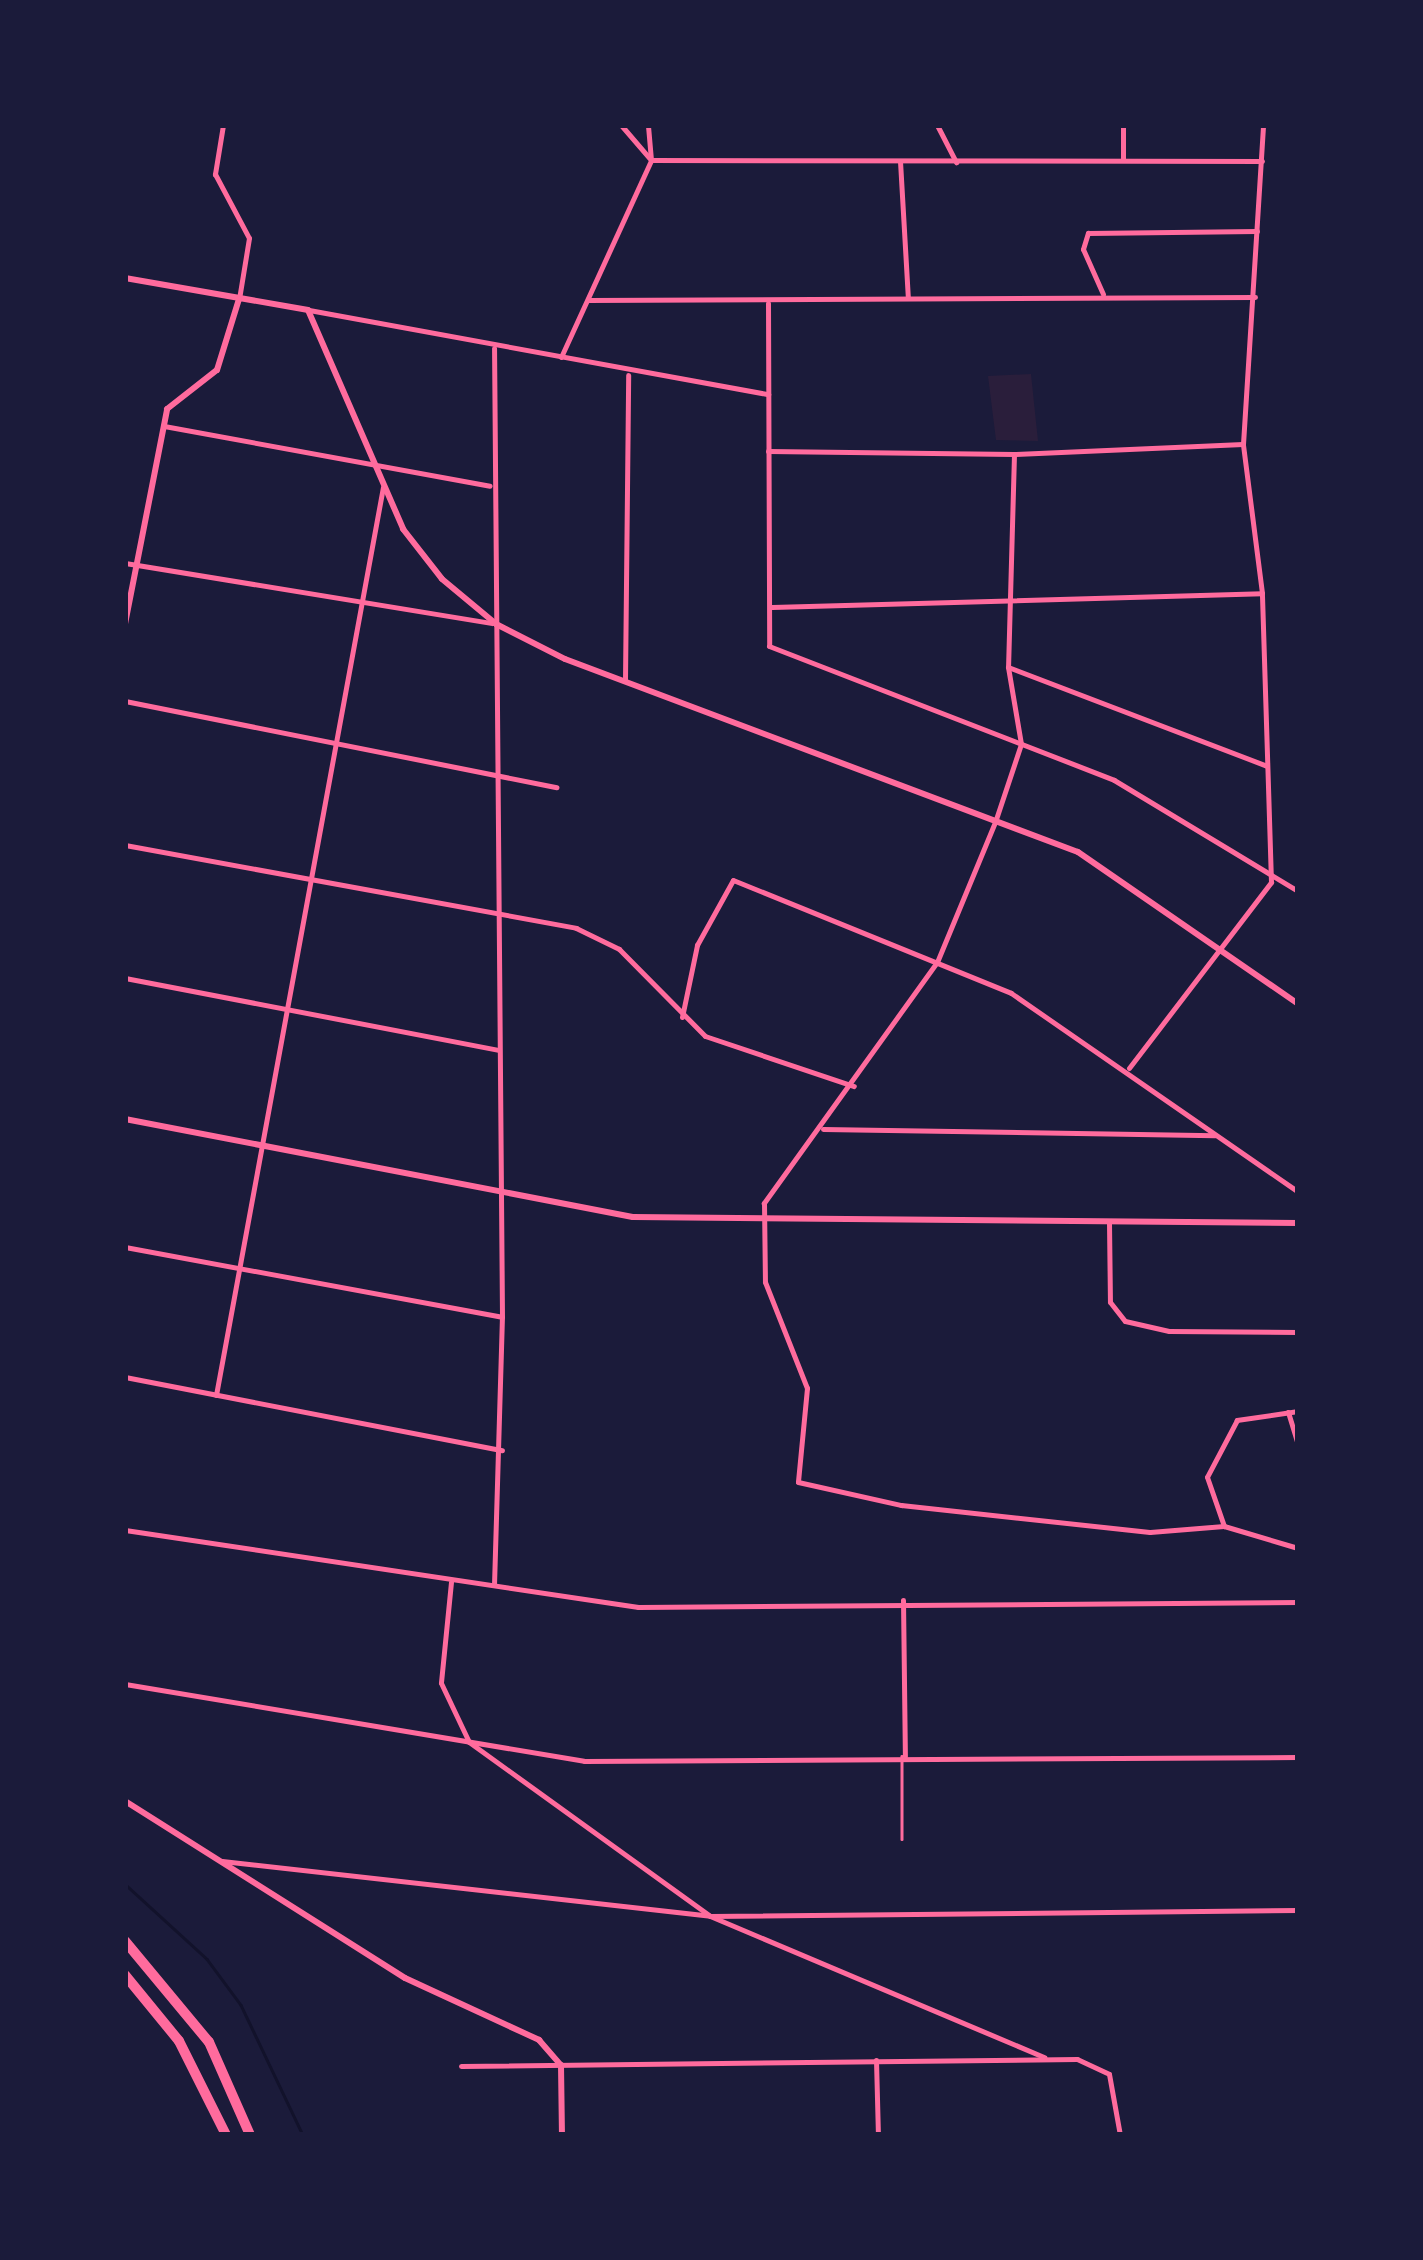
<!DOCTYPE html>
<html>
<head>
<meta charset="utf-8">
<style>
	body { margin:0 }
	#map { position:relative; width:1423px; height:2260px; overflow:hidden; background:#1b1b3a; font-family:"PT Sans",sans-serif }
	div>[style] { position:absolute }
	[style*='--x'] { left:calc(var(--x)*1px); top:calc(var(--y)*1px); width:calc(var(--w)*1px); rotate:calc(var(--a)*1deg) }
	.green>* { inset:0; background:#2a1e3b }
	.stream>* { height:2.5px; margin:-1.25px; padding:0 1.25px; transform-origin:1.25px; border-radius:1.25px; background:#12122b }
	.service>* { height:2.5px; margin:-1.25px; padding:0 1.25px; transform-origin:1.25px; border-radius:1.25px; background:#ff6b9d }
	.minor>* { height:5px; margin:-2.5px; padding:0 2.5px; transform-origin:2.5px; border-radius:2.5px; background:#ff6b9d }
	.tertiary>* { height:6px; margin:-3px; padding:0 3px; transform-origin:3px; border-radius:3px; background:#ff6b9d }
	.motorway>* { height:10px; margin:-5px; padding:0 5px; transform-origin:5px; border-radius:5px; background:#ff6b9d }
	span { translate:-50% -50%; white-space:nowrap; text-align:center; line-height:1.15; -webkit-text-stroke:8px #1b1b3a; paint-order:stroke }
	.frame { position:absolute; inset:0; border:128px solid #1b1b3a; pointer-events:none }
</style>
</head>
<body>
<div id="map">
	<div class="green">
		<div style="clip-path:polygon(1031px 374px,1038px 441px,996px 440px,988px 376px)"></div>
	</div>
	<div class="stream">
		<div style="--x:125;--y:1884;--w:111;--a:42.4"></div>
		<div style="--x:207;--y:1959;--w:57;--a:53.5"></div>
		<div style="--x:241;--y:2005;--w:144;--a:64.5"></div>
	</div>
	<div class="service">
		<div style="--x:902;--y:1756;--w:83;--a:90"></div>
	</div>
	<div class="minor">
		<div style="--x:223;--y:125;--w:50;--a:99.3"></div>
		<div style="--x:215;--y:174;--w:72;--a:62"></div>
		<div style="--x:249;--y:238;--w:62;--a:99.3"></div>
		<div style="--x:621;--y:125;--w:46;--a:49.4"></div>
		<div style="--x:651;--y:160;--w:611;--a:0.09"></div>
		<div style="--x:937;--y:125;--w:42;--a:62.8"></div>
		<div style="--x:1123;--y:159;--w:34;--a:-90"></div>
		<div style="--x:900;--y:161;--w:137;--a:86.7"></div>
		<div style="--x:1103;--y:294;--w:49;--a:-114"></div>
		<div style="--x:1083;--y:249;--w:17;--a:-73"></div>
		<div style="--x:1088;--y:233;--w:169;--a:-0.7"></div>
		<div style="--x:588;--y:300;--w:667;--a:-0.26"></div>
		<div style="--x:768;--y:303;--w:343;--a:89.8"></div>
		<div style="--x:769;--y:646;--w:370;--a:21.2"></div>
		<div style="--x:1114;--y:780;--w:215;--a:31.1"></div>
		<div style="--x:309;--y:310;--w:467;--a:10.4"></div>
		<div style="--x:561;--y:357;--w:217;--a:-65.4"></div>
		<div style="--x:651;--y:160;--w:35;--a:-95"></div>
		<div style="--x:164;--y:426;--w:331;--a:10.4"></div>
		<div style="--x:768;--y:451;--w:246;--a:0.7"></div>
		<div style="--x:1014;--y:454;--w:229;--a:-2.5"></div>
		<div style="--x:1014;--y:454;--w:213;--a:91.6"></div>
		<div style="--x:1008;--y:667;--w:78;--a:80.4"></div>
		<div style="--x:1021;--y:744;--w:82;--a:108.4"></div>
		<div style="--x:995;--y:822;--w:152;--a:112.5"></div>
		<div style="--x:937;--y:962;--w:297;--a:125.7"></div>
		<div style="--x:764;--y:1203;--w:79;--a:89.3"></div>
		<div style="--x:765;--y:1282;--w:114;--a:68.4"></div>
		<div style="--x:807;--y:1388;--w:94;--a:95.5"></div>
		<div style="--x:798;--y:1482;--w:106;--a:12.6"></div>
		<div style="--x:901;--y:1505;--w:250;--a:6.2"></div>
		<div style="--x:1150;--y:1532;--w:74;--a:-4.6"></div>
		<div style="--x:125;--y:563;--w:372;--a:9.3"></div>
		<div style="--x:772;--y:607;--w:490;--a:-1.6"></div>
		<div style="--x:1008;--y:667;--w:277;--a:20.9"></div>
		<div style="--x:625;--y:680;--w:305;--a:-89.4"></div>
		<div style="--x:125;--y:701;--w:440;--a:11.3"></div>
		<div style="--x:125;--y:845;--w:459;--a:10.4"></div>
		<div style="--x:576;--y:928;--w:48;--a:26"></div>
		<div style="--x:619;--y:949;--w:122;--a:45.3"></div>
		<div style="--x:705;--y:1036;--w:157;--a:18.6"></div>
		<div style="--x:125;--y:978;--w:380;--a:10.9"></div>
		<div style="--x:682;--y:1017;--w:74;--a:-78.2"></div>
		<div style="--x:697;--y:945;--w:74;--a:-61"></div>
		<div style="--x:733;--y:880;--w:300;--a:22.1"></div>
		<div style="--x:1011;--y:993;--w:349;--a:34.7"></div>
		<div style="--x:1129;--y:1068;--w:234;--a:-52.6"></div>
		<div style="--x:1271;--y:882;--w:289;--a:-91.8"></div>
		<div style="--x:1262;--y:593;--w:150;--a:-97.3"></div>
		<div style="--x:1243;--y:444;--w:320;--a:-86.4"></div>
		<div style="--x:823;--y:1129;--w:392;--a:0.9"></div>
		<div style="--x:1109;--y:1223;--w:79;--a:89.3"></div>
		<div style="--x:1110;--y:1302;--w:24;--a:52"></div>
		<div style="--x:1125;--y:1321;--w:45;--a:12.8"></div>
		<div style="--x:1169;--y:1331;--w:129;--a:0.4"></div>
		<div style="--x:125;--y:1247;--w:383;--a:10.5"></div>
		<div style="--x:125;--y:1377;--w:384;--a:11"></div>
		<div style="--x:216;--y:1395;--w:923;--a:-79.58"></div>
		<div style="--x:1298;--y:1411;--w:62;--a:171.6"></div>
		<div style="--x:1237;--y:1420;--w:64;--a:117.8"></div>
		<div style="--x:1207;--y:1477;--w:52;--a:70.9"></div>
		<div style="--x:1224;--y:1526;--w:77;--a:16.6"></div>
		<div style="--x:1288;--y:1412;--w:34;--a:73"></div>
		<div style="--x:125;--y:1530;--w:519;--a:8.54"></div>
		<div style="--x:638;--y:1607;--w:660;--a:-0.43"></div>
		<div style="--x:451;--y:1582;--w:101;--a:95.7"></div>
		<div style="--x:441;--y:1683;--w:65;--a:64.6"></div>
		<div style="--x:469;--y:1742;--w:297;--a:35.8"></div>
		<div style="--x:710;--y:1916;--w:363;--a:22.9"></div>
		<div style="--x:494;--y:1585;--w:268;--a:-88.3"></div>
		<div style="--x:502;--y:1317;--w:969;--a:-90.47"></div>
		<div style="--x:903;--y:1600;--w:156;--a:89.3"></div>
		<div style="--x:125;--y:1684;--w:465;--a:9.5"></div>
		<div style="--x:584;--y:1761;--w:714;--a:-0.32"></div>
		<div style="--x:222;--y:1861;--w:491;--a:6.4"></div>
		<div style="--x:710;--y:1916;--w:588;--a:-0.58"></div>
		<div style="--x:876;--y:2060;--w:75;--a:88.5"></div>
		<div style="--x:461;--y:2066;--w:616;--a:-0.65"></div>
		<div style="--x:1077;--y:2059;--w:35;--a:25"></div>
		<div style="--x:1109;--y:2074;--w:62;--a:79.8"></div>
	</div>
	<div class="tertiary">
		<div style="--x:125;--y:278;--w:186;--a:9.9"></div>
		<div style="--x:308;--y:310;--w:239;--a:66.5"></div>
		<div style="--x:403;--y:529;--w:63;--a:52"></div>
		<div style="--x:442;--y:579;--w:70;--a:39.8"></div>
		<div style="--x:496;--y:624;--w:77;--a:26.9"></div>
		<div style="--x:565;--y:659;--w:548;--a:20.62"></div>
		<div style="--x:1078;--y:852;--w:267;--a:34.6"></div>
		<div style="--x:125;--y:624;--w:219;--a:-78.9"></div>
		<div style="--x:167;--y:409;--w:63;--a:-38"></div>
		<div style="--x:217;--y:370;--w:74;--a:-72.8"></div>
		<div style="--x:125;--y:1119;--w:517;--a:10.92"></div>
		<div style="--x:633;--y:1217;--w:665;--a:0.52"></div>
		<div style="--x:125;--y:1801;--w:331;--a:32.3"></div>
		<div style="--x:405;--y:1978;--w:148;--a:24.8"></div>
		<div style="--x:539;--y:2040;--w:33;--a:49"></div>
		<div style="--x:561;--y:2065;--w:70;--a:89.2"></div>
	</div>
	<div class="motorway">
		<div style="--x:125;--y:1941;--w:131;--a:50.3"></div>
		<div style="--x:209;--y:2042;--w:102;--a:66.2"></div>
		<div style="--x:125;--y:1975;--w:85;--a:50.7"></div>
		<div style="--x:179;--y:2041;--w:105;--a:63.4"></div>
	</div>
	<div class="frame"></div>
</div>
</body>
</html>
